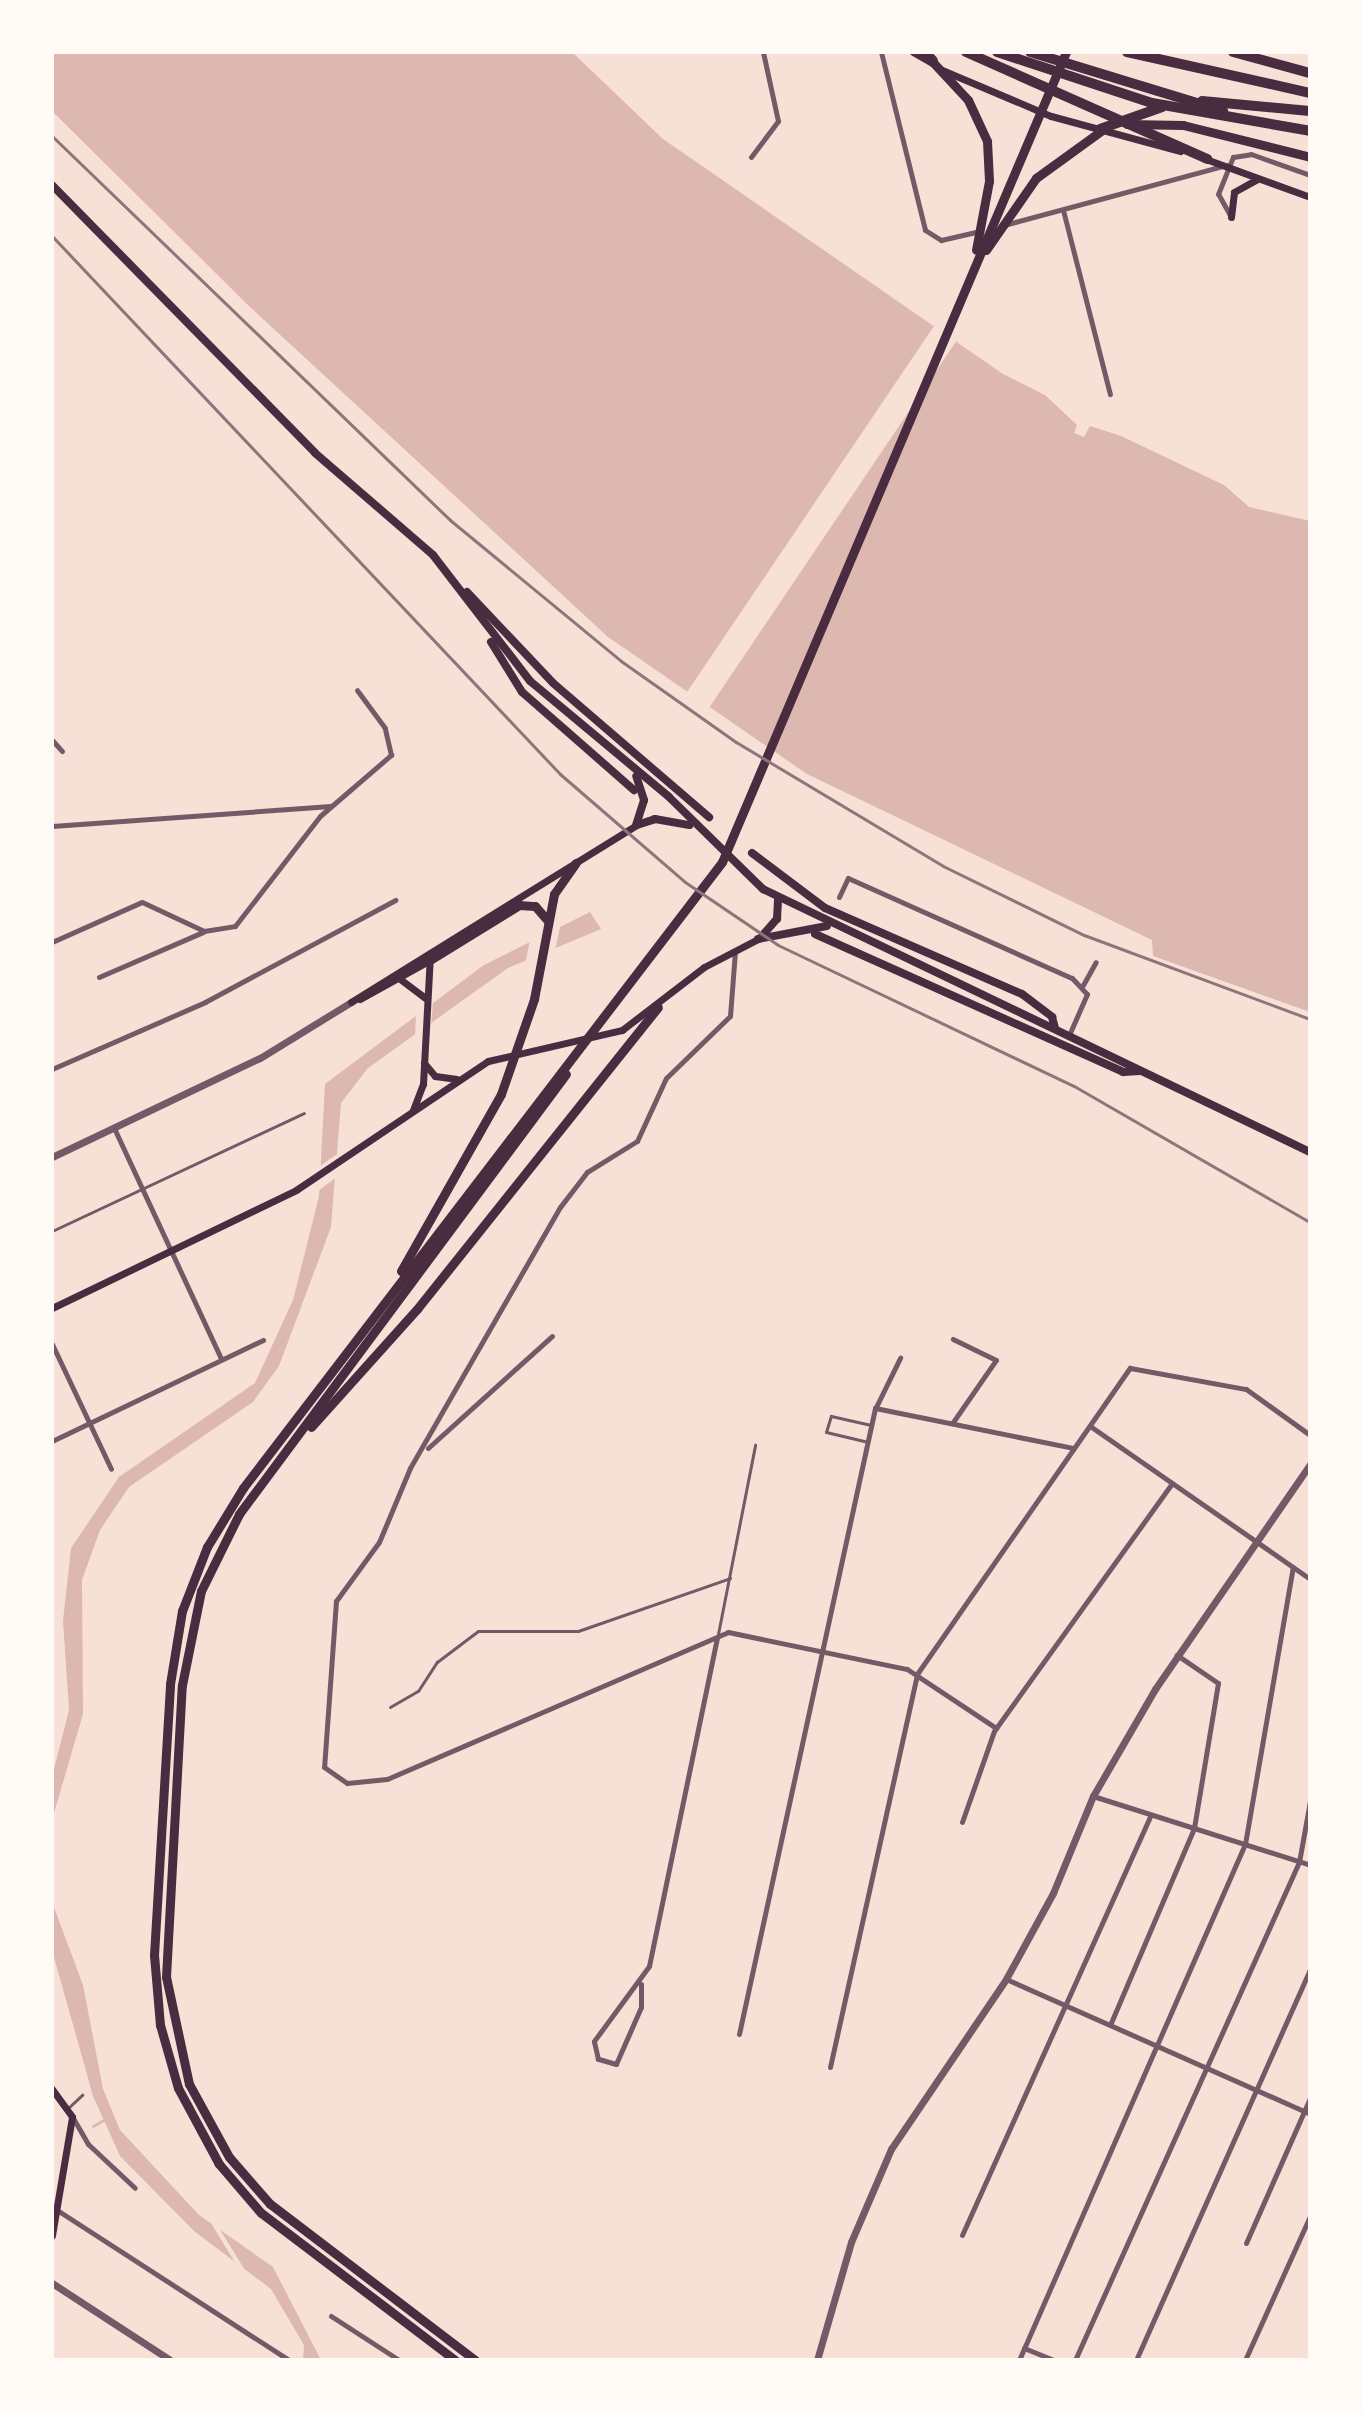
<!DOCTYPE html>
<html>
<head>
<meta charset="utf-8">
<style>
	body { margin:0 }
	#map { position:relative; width:1362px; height:2412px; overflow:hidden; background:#f7e1d7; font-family:Rubik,sans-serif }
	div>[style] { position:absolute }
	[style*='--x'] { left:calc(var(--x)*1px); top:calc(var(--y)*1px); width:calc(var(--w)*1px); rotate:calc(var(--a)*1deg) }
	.water>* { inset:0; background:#dcb8b0 }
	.pier>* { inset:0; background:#f7e1d7; transform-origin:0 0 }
	.stream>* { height:3px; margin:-1.5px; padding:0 1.5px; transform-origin:1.5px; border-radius:1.5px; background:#dcb8b0 }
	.service>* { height:3px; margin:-1.5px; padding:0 1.5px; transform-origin:1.5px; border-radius:1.5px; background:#755966 }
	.minor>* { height:5px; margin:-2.5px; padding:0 2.5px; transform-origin:2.5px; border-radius:2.5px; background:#755966 }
	.tertiary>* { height:7px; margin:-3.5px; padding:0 3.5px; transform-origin:3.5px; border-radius:3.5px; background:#755966 }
	.secondary>* { height:7px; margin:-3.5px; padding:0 3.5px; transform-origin:3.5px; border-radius:3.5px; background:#4a2c40 }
	.primary>* { height:8px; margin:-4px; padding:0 4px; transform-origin:4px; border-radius:4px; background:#4a2c40 }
	.trunk>* { height:9px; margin:-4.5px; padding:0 4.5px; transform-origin:4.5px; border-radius:4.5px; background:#4a2c40 }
	.motorway>* { height:10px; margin:-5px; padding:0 5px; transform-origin:5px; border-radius:5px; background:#4a2c40 }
	.rail>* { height:3px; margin:-1.5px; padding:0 1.5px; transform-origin:1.5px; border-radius:1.5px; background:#8f747c }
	span { translate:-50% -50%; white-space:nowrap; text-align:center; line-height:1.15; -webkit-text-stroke:8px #fffaf5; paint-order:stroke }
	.frame { position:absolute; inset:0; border:54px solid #fffaf5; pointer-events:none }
</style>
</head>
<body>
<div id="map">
	<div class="water">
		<div style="clip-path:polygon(52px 52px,572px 52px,663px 139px,1003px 374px,1045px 395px,1077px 425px,1074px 433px,1084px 437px,1090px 426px,1121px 436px,1224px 485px,1249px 507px,1310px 521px,1310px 1012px,1153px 956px,1152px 940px,807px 774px,608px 637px,251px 308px,52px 111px)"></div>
		<div style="clip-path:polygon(590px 912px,601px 929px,508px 968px,368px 1068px,341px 1103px,331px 1227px,279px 1366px,253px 1402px,129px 1487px,100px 1530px,82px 1580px,83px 1714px,54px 1813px,52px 1873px,52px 1777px,69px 1710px,63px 1621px,71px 1548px,119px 1477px,255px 1383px,293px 1300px,319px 1196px,325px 1084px,484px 965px)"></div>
		<div style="clip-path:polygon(52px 1902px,83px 1985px,103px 2089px,120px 2130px,199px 2215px,273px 2267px,321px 2360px,303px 2360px,304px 2345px,271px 2289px,194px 2231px,120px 2156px,93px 2096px,52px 1950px)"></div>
	</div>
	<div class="pier">
		<div style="left:936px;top:323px;width:27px;height:459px;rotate:34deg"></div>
		<div style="clip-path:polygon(561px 923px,555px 950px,525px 965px,531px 935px)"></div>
		<div style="clip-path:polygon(433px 1000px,431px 1029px,415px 1040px,416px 1011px)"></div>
		<div style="clip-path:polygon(340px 1152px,337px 1177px,318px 1191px,320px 1166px)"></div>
		<div style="clip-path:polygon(206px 2215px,214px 2220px,248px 2275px,239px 2269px)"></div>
	</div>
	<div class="stream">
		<div style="--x:93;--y:2126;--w:14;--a:-30"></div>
	</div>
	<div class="service">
		<div style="--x:52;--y:1231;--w:278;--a:-25.1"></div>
		<div style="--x:868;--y:1442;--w:43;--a:-166.6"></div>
		<div style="--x:826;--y:1432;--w:17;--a:-73"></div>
		<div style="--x:831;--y:1416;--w:41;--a:12.7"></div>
		<div style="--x:718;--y:1634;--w:193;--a:-78.9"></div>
		<div style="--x:390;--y:1707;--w:32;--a:-30"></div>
		<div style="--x:418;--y:1691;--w:35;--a:-57"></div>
		<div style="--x:437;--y:1662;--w:51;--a:-37.1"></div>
		<div style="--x:478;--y:1631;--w:100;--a:0"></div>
		<div style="--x:578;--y:1631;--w:161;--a:-19.2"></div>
		<div style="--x:67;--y:2109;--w:21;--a:-43"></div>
	</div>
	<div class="minor">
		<div style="--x:881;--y:52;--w:183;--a:76.1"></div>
		<div style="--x:925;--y:230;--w:19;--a:32"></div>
		<div style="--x:941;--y:240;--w:39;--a:-13"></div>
		<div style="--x:751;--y:157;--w:45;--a:-53.1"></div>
		<div style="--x:778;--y:121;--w:71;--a:-102.3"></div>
		<div style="--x:1063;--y:210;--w:190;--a:75.7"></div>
		<div style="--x:1231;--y:217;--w:26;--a:-119"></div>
		<div style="--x:1218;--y:194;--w:40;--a:-68"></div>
		<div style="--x:1233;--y:157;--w:18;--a:-9"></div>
		<div style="--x:1251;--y:154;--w:63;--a:19.6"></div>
		<div style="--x:1004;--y:225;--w:230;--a:-15.1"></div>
		<div style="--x:52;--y:740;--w:15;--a:48"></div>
		<div style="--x:52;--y:826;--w:279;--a:-4.1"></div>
		<div style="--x:839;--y:897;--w:21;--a:-65"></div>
		<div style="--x:848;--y:878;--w:245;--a:24.1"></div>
		<div style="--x:1072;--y:978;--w:22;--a:47"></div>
		<div style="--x:1087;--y:994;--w:45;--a:113.7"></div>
		<div style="--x:52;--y:942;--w:98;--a:-24"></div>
		<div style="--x:142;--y:902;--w:68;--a:25.1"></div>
		<div style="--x:204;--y:931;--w:31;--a:-9"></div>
		<div style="--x:235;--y:926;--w:139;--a:-52.3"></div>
		<div style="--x:320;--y:816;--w:94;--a:-40.7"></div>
		<div style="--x:391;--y:755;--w:28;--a:-103"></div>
		<div style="--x:385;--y:728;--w:47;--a:-126.4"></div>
		<div style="--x:735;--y:951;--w:65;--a:94.4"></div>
		<div style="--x:730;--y:1016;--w:89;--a:135.9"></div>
		<div style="--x:666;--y:1078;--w:69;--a:114.7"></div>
		<div style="--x:637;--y:1141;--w:59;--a:148.2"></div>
		<div style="--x:587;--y:1172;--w:44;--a:127.6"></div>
		<div style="--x:560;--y:1207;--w:301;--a:119.9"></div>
		<div style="--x:410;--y:1468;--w:80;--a:112.7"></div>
		<div style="--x:379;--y:1542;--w:73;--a:126.1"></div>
		<div style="--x:336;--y:1601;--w:166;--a:94.1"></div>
		<div style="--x:324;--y:1767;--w:28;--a:35"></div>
		<div style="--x:347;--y:1783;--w:40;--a:-5.7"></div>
		<div style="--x:387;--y:1779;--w:371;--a:-23.3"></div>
		<div style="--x:728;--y:1632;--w:183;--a:11.7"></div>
		<div style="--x:907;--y:1669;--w:107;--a:33.5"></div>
		<div style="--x:99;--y:977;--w:113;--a:-23.4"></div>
		<div style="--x:1083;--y:985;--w:26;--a:-61"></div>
		<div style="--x:52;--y:1069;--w:167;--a:-23.6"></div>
		<div style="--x:205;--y:1002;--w:216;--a:-28.2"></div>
		<div style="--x:114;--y:1128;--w:255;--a:65.1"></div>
		<div style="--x:52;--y:1344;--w:138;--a:64.7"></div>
		<div style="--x:876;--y:1407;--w:55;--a:-63.9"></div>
		<div style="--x:875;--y:1408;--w:203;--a:11.4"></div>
		<div style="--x:953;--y:1422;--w:75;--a:-55.3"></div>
		<div style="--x:996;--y:1360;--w:48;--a:-154"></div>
		<div style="--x:1090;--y:1426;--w:268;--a:34.8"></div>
		<div style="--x:52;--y:1441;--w:234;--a:-25.6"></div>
		<div style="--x:428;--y:1448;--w:167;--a:-42.1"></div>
		<div style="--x:1093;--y:1796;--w:228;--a:17.6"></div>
		<div style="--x:962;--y:1822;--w:96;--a:-70.6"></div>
		<div style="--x:994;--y:1731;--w:305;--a:-54.3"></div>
		<div style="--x:1006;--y:1979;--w:333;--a:23.9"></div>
		<div style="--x:641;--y:1984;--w:23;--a:90"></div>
		<div style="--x:641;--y:2007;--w:62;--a:113.7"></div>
		<div style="--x:616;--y:2064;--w:19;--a:-164"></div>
		<div style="--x:598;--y:2059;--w:18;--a:-103"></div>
		<div style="--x:594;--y:2041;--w:93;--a:-53.7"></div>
		<div style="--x:649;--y:1966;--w:334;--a:-78.3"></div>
		<div style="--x:1110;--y:2025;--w:214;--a:-66.9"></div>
		<div style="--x:1194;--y:1828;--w:147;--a:-80.6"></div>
		<div style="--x:1218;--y:1683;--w:50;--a:-145.7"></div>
		<div style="--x:739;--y:2034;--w:641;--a:-77.74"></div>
		<div style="--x:830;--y:2067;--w:403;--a:-77.5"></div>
		<div style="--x:917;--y:1674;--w:373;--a:-55.2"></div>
		<div style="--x:1130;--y:1368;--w:118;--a:10.3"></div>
		<div style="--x:1246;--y:1389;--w:79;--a:35.7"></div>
		<div style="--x:73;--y:2118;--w:30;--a:60"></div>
		<div style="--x:88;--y:2144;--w:64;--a:43.1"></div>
		<div style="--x:57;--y:2210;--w:276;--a:32.9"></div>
		<div style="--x:962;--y:2235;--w:459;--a:-65.8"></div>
		<div style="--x:1246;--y:2243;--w:158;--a:-66.2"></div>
		<div style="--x:331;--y:2316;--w:81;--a:32.9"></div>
		<div style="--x:1024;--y:2348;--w:32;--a:22"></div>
		<div style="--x:1019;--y:2360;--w:563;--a:-66.35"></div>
		<div style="--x:1245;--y:1844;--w:281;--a:-80.2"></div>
		<div style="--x:1075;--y:2360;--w:546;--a:-65.78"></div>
		<div style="--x:1299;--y:1862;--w:62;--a:-79.8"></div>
		<div style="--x:1136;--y:2360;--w:427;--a:-66"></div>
		<div style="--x:1245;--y:2360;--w:158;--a:-65.7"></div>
	</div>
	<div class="tertiary">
		<div style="--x:52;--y:1157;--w:230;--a:-25.5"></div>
		<div style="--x:260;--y:1058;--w:107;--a:-31.6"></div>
		<div style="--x:52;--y:2283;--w:141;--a:33.1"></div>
		<div style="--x:817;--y:2360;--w:123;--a:-73.9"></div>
		<div style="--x:851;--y:2242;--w:101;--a:-66.7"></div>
		<div style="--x:891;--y:2149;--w:205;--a:-55.9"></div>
		<div style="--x:1006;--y:1979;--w:98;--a:-61.3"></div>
		<div style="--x:1053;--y:1893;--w:105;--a:-67.6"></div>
		<div style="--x:1093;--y:1796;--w:124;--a:-59.9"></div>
		<div style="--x:1155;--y:1689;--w:273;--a:-55.4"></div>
	</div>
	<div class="secondary">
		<div style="--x:913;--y:52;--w:22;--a:30"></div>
		<div style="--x:942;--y:70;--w:118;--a:22.9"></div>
		<div style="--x:1051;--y:116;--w:134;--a:15.2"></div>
		<div style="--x:1203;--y:158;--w:114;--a:20"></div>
		<div style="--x:1231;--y:217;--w:25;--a:-83"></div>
		<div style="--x:1234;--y:192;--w:26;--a:-29"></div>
		<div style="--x:400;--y:979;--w:31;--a:37"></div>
		<div style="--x:360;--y:999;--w:80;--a:-29.1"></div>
		<div style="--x:351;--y:1002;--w:335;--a:-31.8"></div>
		<div style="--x:424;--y:1063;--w:17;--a:50"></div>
		<div style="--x:435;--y:1076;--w:22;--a:8"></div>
		<div style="--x:413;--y:1110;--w:28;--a:-69"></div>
		<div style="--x:423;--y:1084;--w:128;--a:-86.9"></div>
		<div style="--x:52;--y:1308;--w:271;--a:-25.8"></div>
		<div style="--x:296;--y:1190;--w:231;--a:-33.9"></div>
		<div style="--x:488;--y:1061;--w:138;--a:-13"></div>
		<div style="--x:622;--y:1030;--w:103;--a:-37.5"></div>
		<div style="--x:704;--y:967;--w:61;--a:-27.4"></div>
		<div style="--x:52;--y:2089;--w:34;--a:54"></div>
		<div style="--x:72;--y:2117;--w:120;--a:99.6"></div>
	</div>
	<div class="primary">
		<div style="--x:52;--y:185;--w:375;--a:45.5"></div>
		<div style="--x:315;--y:453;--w:156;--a:40.8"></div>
		<div style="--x:433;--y:555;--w:159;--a:52.4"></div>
		<div style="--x:530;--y:681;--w:181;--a:39.8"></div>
		<div style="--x:669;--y:797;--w:132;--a:44.4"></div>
		<div style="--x:763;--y:889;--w:607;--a:25.68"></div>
		<div style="--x:467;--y:592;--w:125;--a:46.6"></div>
		<div style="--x:553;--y:683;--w:206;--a:40.7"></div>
		<div style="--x:491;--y:642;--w:59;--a:58.2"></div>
		<div style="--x:522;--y:692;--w:149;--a:41.2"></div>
		<div style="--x:636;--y:825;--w:26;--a:-72"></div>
		<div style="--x:644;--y:800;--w:25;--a:-108"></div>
		<div style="--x:637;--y:825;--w:19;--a:-18"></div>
		<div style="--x:655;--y:819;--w:35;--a:10"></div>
		<div style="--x:752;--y:853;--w:91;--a:37"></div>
		<div style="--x:825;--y:908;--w:215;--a:23.6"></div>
		<div style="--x:1022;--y:994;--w:38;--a:37"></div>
		<div style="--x:1052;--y:1017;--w:11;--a:75"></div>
		<div style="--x:815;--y:934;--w:338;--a:24.1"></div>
		<div style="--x:1123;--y:1072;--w:17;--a:-3"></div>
		<div style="--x:762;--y:936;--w:23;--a:-49"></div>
		<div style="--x:777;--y:919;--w:20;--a:-87"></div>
		<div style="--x:758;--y:939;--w:70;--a:-10.7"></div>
	</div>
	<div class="trunk">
		<div style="--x:929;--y:58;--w:57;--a:47.1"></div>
		<div style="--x:968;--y:100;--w:45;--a:65.1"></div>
		<div style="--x:987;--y:141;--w:40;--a:87.1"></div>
		<div style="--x:989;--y:181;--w:70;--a:100.7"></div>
		<div style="--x:1127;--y:124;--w:56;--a:1"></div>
		<div style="--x:1183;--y:125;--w:131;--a:14.1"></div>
		<div style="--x:986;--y:250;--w:88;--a:-55.2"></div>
		<div style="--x:1036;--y:178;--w:85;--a:-35.9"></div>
		<div style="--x:430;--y:960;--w:105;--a:-31.7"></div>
		<div style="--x:519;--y:905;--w:16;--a:4"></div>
		<div style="--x:535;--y:906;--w:20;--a:49"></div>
		<div style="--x:401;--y:1271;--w:203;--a:-60.5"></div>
		<div style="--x:501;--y:1094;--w:101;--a:-70.8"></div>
		<div style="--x:534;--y:999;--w:107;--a:-79.2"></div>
		<div style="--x:554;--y:894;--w:38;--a:-55"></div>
		<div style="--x:311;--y:1427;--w:159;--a:-48.1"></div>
		<div style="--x:417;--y:1309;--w:386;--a:-51.4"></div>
		<div style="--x:455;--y:2360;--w:243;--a:-142.8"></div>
		<div style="--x:261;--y:2213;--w:65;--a:-130.6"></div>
		<div style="--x:219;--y:2164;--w:86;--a:-118.3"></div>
		<div style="--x:178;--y:2088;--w:66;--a:-105.9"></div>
		<div style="--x:160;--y:2025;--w:70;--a:-94.9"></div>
		<div style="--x:154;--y:1955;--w:271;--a:-86.6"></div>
		<div style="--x:170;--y:1684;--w:74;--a:-80.7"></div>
		<div style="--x:182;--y:1611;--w:69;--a:-68.7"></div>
		<div style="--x:207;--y:1547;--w:69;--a:-58.6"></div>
		<div style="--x:243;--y:1488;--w:788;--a:-52.58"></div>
		<div style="--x:722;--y:862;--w:880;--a:-66.99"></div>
		<div style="--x:475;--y:2360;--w:258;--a:-142.7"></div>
		<div style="--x:270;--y:2204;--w:62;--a:-131.1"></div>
		<div style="--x:229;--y:2157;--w:83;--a:-118.7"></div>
		<div style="--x:189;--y:2084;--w:109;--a:-102.1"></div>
		<div style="--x:166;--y:1977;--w:292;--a:-86.9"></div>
		<div style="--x:182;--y:1685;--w:96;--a:-78.6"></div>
		<div style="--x:201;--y:1591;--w:86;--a:-63.7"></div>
		<div style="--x:239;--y:1514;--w:548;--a:-53.38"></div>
	</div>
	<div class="motorway">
		<div style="--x:925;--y:52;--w:12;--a:48"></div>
		<div style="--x:966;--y:52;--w:264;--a:23.9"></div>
		<div style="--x:997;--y:52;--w:163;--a:18.2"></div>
		<div style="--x:1152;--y:103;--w:160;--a:10"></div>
		<div style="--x:1030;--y:52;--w:202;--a:17"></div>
		<div style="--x:1127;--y:52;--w:188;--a:12.6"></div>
		<div style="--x:1233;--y:52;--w:80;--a:15.3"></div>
		<div style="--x:1202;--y:101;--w:108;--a:5.3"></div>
		<div style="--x:1100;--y:129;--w:66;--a:-19.5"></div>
	</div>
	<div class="rail">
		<div style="--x:52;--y:136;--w:553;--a:43.97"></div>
		<div style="--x:450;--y:520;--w:222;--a:39.5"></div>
		<div style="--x:621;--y:661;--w:141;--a:35.2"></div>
		<div style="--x:736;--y:742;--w:241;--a:30.9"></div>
		<div style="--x:943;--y:866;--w:157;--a:26.1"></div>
		<div style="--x:1084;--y:935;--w:241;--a:20.4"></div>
		<div style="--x:52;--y:236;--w:740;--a:46.64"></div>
		<div style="--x:560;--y:774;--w:165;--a:40.8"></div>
		<div style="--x:685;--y:882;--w:112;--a:34.1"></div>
		<div style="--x:778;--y:945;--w:328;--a:25.5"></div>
		<div style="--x:1074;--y:1086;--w:272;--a:30"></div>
	</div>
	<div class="frame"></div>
</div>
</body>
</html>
